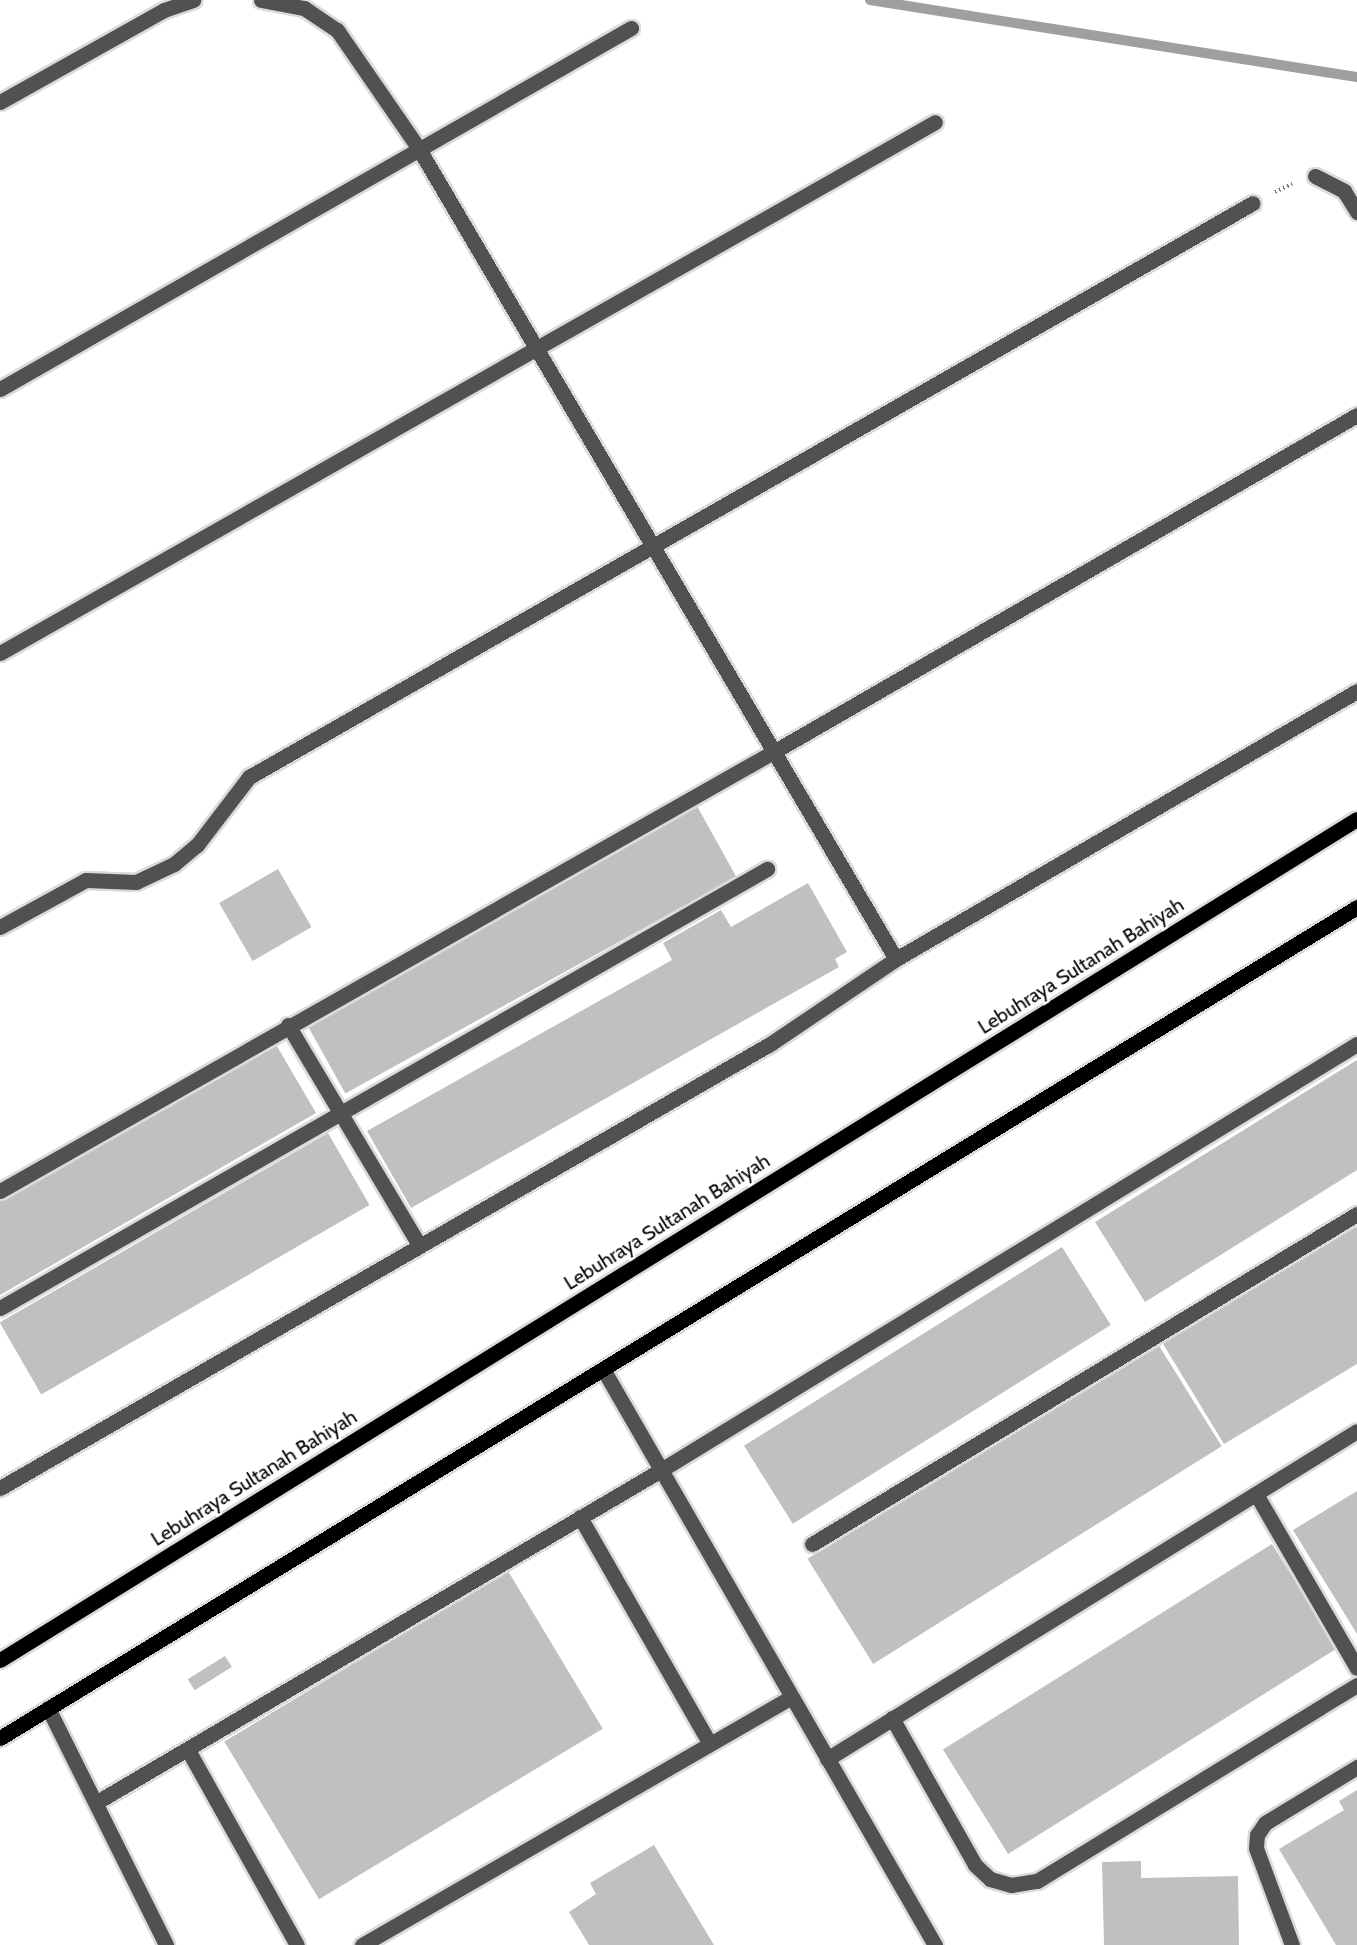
<!DOCTYPE html>
<html>
<head>
<meta charset="utf-8">
<style>
	body { margin:0 }
	#map { position:relative; width:1357px; height:1945px; overflow:hidden; background:#fff; font-family:Cabin,sans-serif }
	div>[style] { position:absolute }
	[style*='--x'] { left:calc(var(--x)*1px); top:calc(var(--y)*1px); width:calc(var(--w)*1px); rotate:calc(var(--a)*1deg) }
	.stream>* { height:10px; margin:-5px; padding:0 5px; transform-origin:5px; border-radius:5px; background:#9f9f9f }
	.building>* { inset:0; background:#c0c0c0; transform-origin:0 0 }
	.path>* { height:4px; margin-top:-2px; transform-origin:0; background:repeating-linear-gradient(90deg,#737373 0 1.5px,transparent 0 4.5px) }
	.roads { filter:drop-shadow(2px 0 #dbdbdb) drop-shadow(-2px 0 #dbdbdb) drop-shadow(0 2px #dbdbdb) drop-shadow(0 -2px #dbdbdb) }
	.minor>* { height:15px; margin:-7.5px; padding:0 7.5px; transform-origin:7.5px; border-radius:7.5px; background:#515151 }
	.major>* { height:15px; margin:-7.5px; padding:0 7.5px; transform-origin:7.5px; border-radius:7.5px; background:#000 }
	span { translate:-50% -50%; white-space:nowrap; text-align:center; line-height:1.15; -webkit-text-stroke:4.5px #fff; paint-order:stroke }
	.street-label { font-size:20px; color:#000 }
</style>
</head>
<body>
<div id="map">
	<div class="stream">
		<div style="--x:870;--y:0;--w:493;--a:9"></div>
	</div>
	<div class="building">
		<div style="left:697px;top:806px;width:81px;height:447px;rotate:61deg"></div>
		<div style="left:278px;top:869px;width:67px;height:68px;rotate:60deg"></div>
		<div style="clip-path:polygon(808px 883px,847px 952px,835px 959px,839px 967px,411px 1208px,367px 1131px,672px 960px,663px 943px,721px 910px,731px 927px)"></div>
		<div style="clip-path:polygon(271px 1036px,316px 1113px,0 1295px,0 1193px)"></div>
		<div style="clip-path:polygon(1357px 1060px,1357px 1170px,1145px 1302px,1095px 1222px)"></div>
		<div style="left:328px;top:1133px;width:83px;height:379px;rotate:60deg"></div>
		<div style="clip-path:polygon(1357px 1220px,1357px 1364px,1224px 1444px,1160px 1339px)"></div>
		<div style="left:1062px;top:1247px;width:92px;height:375px;rotate:58deg"></div>
		<div style="left:1156px;top:1341px;width:124px;height:411px;rotate:58deg"></div>
		<div style="clip-path:polygon(1357px 1491px,1357px 1634px,1293px 1530px)"></div>
		<div style="left:1272px;top:1544px;width:123px;height:388px;rotate:58deg"></div>
		<div style="left:508px;top:1571px;width:184px;height:331px;rotate:59deg"></div>
		<div style="left:225px;top:1656px;width:13px;height:44px;rotate:58deg"></div>
		<div style="clip-path:polygon(1357px 1790px,1357px 1945px,1336px 1945px,1279px 1849px,1344px 1810px,1339px 1801px)"></div>
		<div style="clip-path:polygon(654px 1845px,714px 1945px,589px 1945px,569px 1912px,596px 1894px,590px 1883px)"></div>
		<div style="clip-path:polygon(1141px 1861px,1141px 1878px,1238px 1876px,1239px 1945px,1104px 1945px,1102px 1862px)"></div>
	</div>
	<div class="path">
		<div style="--x:1275;--y:192;--w:19;--a:-25"></div>
	</div>
	<div class="roads">
		<div class="minor">
			<div style="--x:261;--y:0;--w:44;--a:10.5"></div>
			<div style="--x:304;--y:8;--w:40;--a:34"></div>
			<div style="--x:337;--y:30;--w:145;--a:55.4"></div>
			<div style="--x:419;--y:149;--w:940;--a:59.51"></div>
			<div style="--x:0;--y:102;--w:188;--a:-29.3"></div>
			<div style="--x:164;--y:10;--w:31;--a:-19"></div>
			<div style="--x:1315;--y:176;--w:33;--a:27"></div>
			<div style="--x:1344;--y:191;--w:25;--a:58"></div>
			<div style="--x:0;--y:389;--w:727;--a:-29.77"></div>
			<div style="--x:0;--y:653;--w:1075;--a:-29.59"></div>
			<div style="--x:0;--y:927;--w:98;--a:-28.7"></div>
			<div style="--x:86;--y:880;--w:50;--a:2.3"></div>
			<div style="--x:136;--y:882;--w:42;--a:-25.3"></div>
			<div style="--x:174;--y:864;--w:30;--a:-40"></div>
			<div style="--x:197;--y:845;--w:86;--a:-52.6"></div>
			<div style="--x:249;--y:777;--w:1156;--a:-29.76"></div>
			<div style="--x:288;--y:1025;--w:256;--a:59.2"></div>
			<div style="--x:0;--y:1191;--w:891;--a:-29.59"></div>
			<div style="--x:775;--y:751;--w:672;--a:-30"></div>
			<div style="--x:0;--y:1308;--w:884;--a:-29.79"></div>
			<div style="--x:603;--y:1369;--w:665;--a:60.04"></div>
			<div style="--x:0;--y:1488;--w:889;--a:-29.97"></div>
			<div style="--x:770;--y:1044;--w:152;--a:-34"></div>
			<div style="--x:896;--y:959;--w:533;--a:-30.17"></div>
			<div style="--x:1256;--y:1494;--w:201;--a:59.9"></div>
			<div style="--x:580;--y:1517;--w:259;--a:60.2"></div>
			<div style="--x:812;--y:1544;--w:637;--a:-31.2"></div>
			<div style="--x:48;--y:1708;--w:265;--a:63.5"></div>
			<div style="--x:892;--y:1718;--w:169;--a:60.5"></div>
			<div style="--x:975;--y:1865;--w:21;--a:43"></div>
			<div style="--x:990;--y:1879;--w:22;--a:16"></div>
			<div style="--x:1011;--y:1885;--w:26;--a:-9"></div>
			<div style="--x:1037;--y:1881;--w:375;--a:-31.5"></div>
			<div style="--x:188;--y:1750;--w:223;--a:60.8"></div>
			<div style="--x:827;--y:1759;--w:623;--a:-31.75"></div>
			<div style="--x:97;--y:1802;--w:654;--a:-30.48"></div>
			<div style="--x:661;--y:1470;--w:816;--a:-31.47"></div>
			<div style="--x:362;--y:1945;--w:496;--a:-30"></div>
			<div style="--x:1292;--y:1945;--w:103;--a:-110.4"></div>
			<div style="--x:1256;--y:1848;--w:13;--a:-86"></div>
			<div style="--x:1257;--y:1835;--w:14;--a:-56"></div>
			<div style="--x:1265;--y:1823;--w:108;--a:-31.3"></div>
		</div>
		<div class="major">
			<div style="--x:0;--y:1660;--w:1596;--a:-31.79"></div>
			<div style="--x:0;--y:1738;--w:1591;--a:-31.48"></div>
		</div>
	</div>
	<div class="street-label">
		<span style="left:1081px;top:966px;rotate:-32deg">Lebuhraya Sultanah Bahiyah</span>
		<span style="left:667px;top:1222px;rotate:-32deg">Lebuhraya Sultanah Bahiyah</span>
		<span style="left:254px;top:1478px;rotate:-32deg">Lebuhraya Sultanah Bahiyah</span>
	</div>
</div>
</body>
</html>
